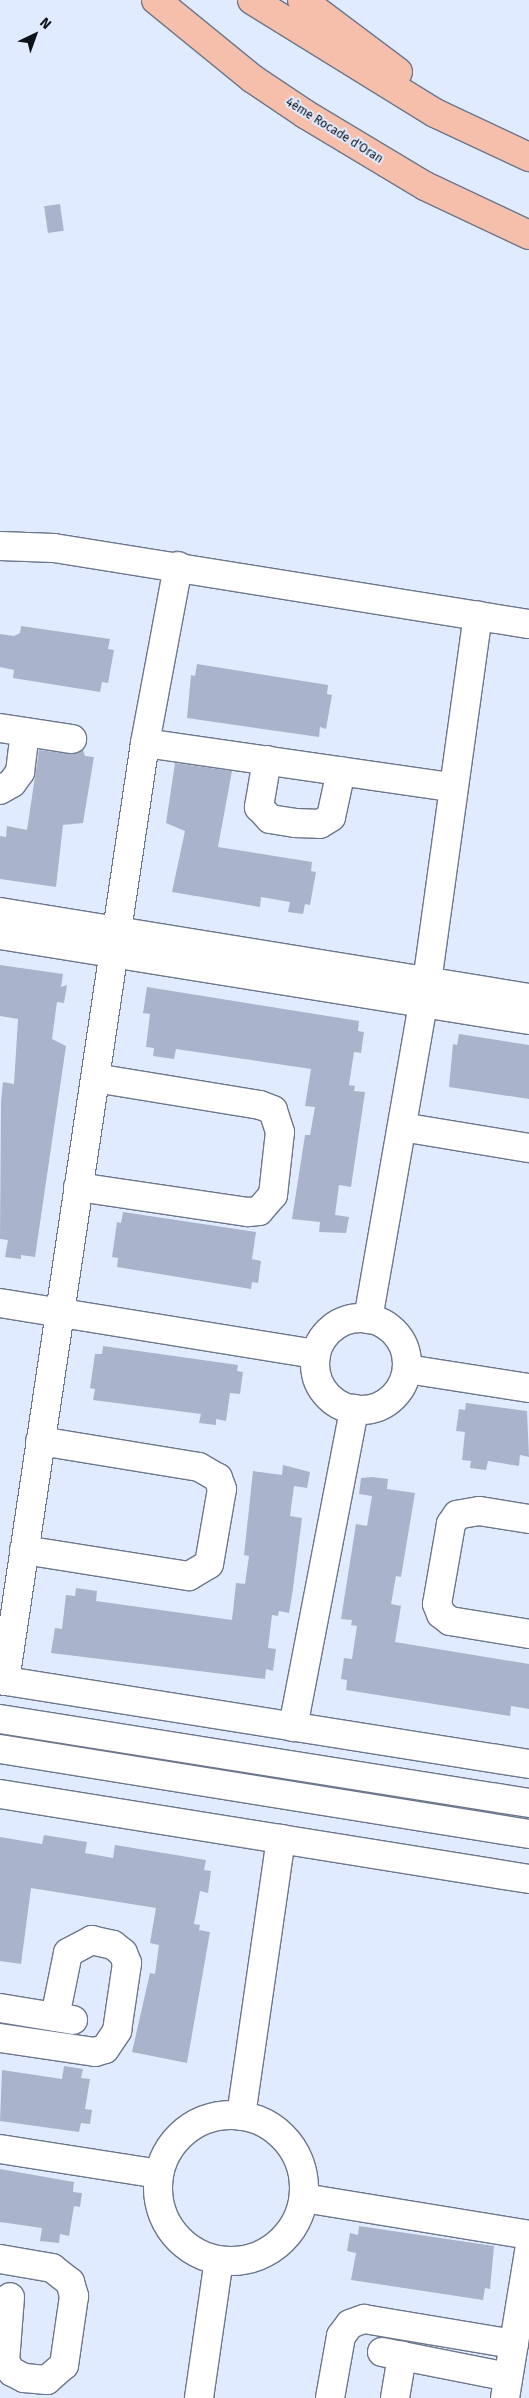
<!DOCTYPE html>
<html>
<head>
<meta charset="utf-8">
<style>
	body { margin:0 }
	#map { position:relative; width:529px; height:2398px; overflow:hidden; background:#e1ebff; font-family:"Fira Sans",sans-serif }
	div>[style] { position:absolute }
	[style*='--x'] { left:calc(var(--x)*1px); top:calc(var(--y)*1px); width:calc(var(--w)*1px); rotate:calc(var(--a)*1deg) }
	.building>* { inset:0; background:#a9b4cc; transform-origin:0 0 }
	.roads { filter:drop-shadow(1px 0 #6c768c) drop-shadow(-1px 0 #6c768c) drop-shadow(0 1px #6c768c) drop-shadow(0 -1px #6c768c) }
	.minor>* { height:28px; margin:-14px; padding:0 14px; transform-origin:14px; border-radius:14px; background:#fff }
	.minor>.ring { margin:-14px; padding:0; box-sizing:content-box; background:none; border:28px solid #fff; border-radius:50% }
	.highway>* { height:28px; margin:-14px; padding:0 14px; transform-origin:14px; border-radius:14px; background:#f6bfac }
	span { translate:-50% -50%; white-space:nowrap; text-align:center; line-height:1.15; -webkit-text-stroke:4px #e1ebff; paint-order:stroke }
	.street-label { font-size:12px; color:#0d1119 }
	.north { position:absolute; left:10px; top:10px; width:50px; height:50px; -webkit-text-stroke:4px #e1ebff; paint-order:stroke; rotate:42deg; font-size:14px; font-weight:700; line-height:20px; text-align:center; color:#0d1119 }
	.north::after { content:''; display:block; margin:auto; width:18px; height:22px; background:#0d1119; clip-path:polygon(50% 0,100% 100%,50% 72%,0 100%) }
</style>
</head>
<body>
<div id="map">
	<div class="building">
		<div style="left:60px;top:204px;width:27px;height:16px;rotate:82deg"></div>
		<div style="clip-path:polygon(21px 626px,110px 639px,108px 649px,114px 650px,108px 683px,102px 682px,100px 692px,13px 678px,14px 670px,0 667px,0 634px,14px 636px,20px 633px)"></div>
		<div style="clip-path:polygon(197px 664px,328px 685px,327px 694px,332px 695px,326px 729px,320px 727px,319px 737px,187px 718px,191px 675px,195px 676px)"></div>
		<div style="clip-path:polygon(39px 750px,70px 754px,83px 750px,85px 756px,94px 757px,83px 823px,63px 825px,56px 887px,0 879px,0 836px,6px 837px,7px 826px,27px 830px)"></div>
		<div style="clip-path:polygon(175px 763px,232px 771px,218px 847px,312px 862px,311px 871px,316px 872px,310px 905px,305px 904px,303px 914px,288px 912px,290px 902px,261px 897px,260px 907px,172px 892px,185px 831px,166px 823px)"></div>
		<div style="clip-path:polygon(0 965px,63px 974px,61px 987px,67px 985px,64px 1003px,57px 1002px,52px 1039px,66px 1046px,35px 1257px,21px 1255px,21px 1259px,5px 1257px,8px 1240px,0 1239px,1px 1102px,3px 1082px,14px 1084px,18px 1019px,0 1016px)"></div>
		<div style="clip-path:polygon(147px 987px,359px 1021px,358px 1031px,364px 1032px,361px 1053px,354px 1052px,349px 1085px,355px 1086px,354px 1091px,365px 1092px,351px 1187px,339px 1185px,335px 1215px,349px 1217px,346px 1233px,319px 1232px,320px 1222px,292px 1219px,305px 1135px,310px 1135px,315px 1107px,305px 1106px,311px 1069px,176px 1049px,174px 1059px,153px 1056px,154px 1048px,146px 1047px,150px 1014px,143px 1013px)"></div>
		<div style="clip-path:polygon(459px 1034px,529px 1045px,529px 1099px,449px 1087px,453px 1044px,457px 1045px)"></div>
		<div style="clip-path:polygon(123px 1212px,256px 1232px,252px 1259px,261px 1261px,258px 1283px,252px 1282px,251px 1289px,117px 1267px,118px 1258px,112px 1257px,117px 1222px,121px 1223px)"></div>
		<div style="clip-path:polygon(103px 1346px,238px 1365px,237px 1371px,243px 1372px,240px 1394px,230px 1393px,226px 1421px,216px 1419px,216px 1425px,199px 1423px,201px 1414px,93px 1400px,95px 1389px,90px 1388px,95px 1354px,102px 1354px)"></div>
		<div style="clip-path:polygon(466px 1403px,527px 1411px,529px 1457px,520px 1455px,519px 1466px,488px 1461px,486px 1470px,470px 1468px,471px 1461px,462px 1460px,465px 1432px,456px 1431px,459px 1409px,465px 1410px)"></div>
		<div style="clip-path:polygon(283px 1465px,310px 1472px,307px 1488px,294px 1486px,290px 1516px,302px 1518px,293px 1589px,289px 1613px,279px 1611px,278px 1616px,272px 1615px,268px 1648px,276px 1649px,273px 1671px,266px 1669px,265px 1679px,51px 1653px,55px 1628px,62px 1629px,66px 1595px,75px 1596px,76px 1588px,97px 1591px,96px 1601px,232px 1620px,236px 1583px,245px 1584px,249px 1556px,244px 1555px,253px 1471px,282px 1475px)"></div>
		<div style="clip-path:polygon(372px 1477px,388px 1479px,387px 1489px,415px 1493px,401px 1577px,396px 1576px,391px 1604px,401px 1606px,395px 1642px,529px 1664px,529px 1709px,511px 1706px,510px 1716px,346px 1690px,347px 1680px,341px 1679px,344px 1658px,352px 1659px,357px 1626px,351px 1625px,352px 1620px,341px 1619px,356px 1524px,367px 1526px,372px 1496px,359px 1494px,361px 1478px)"></div>
		<div style="clip-path:polygon(44px 1835px,87px 1842px,85px 1853px,113px 1858px,115px 1845px,206px 1860px,204px 1870px,211px 1871px,208px 1893px,200px 1891px,194px 1924px,200px 1925px,199px 1930px,210px 1932px,187px 2063px,132px 2052px,150px 1973px,155px 1974px,159px 1945px,150px 1943px,156px 1908px,31px 1888px,21px 1964px,0 1961px,0 1837px,42px 1844px)"></div>
		<div style="clip-path:polygon(64px 2066px,83px 2069px,81px 2078px,90px 2079px,85px 2109px,92px 2110px,90px 2124px,81px 2123px,79px 2132px,0 2121px,2px 2070px,62px 2079px)"></div>
		<div style="clip-path:polygon(0 2169px,74px 2182px,73px 2192px,82px 2193px,80px 2207px,74px 2206px,69px 2236px,60px 2234px,59px 2243px,40px 2241px,42px 2228px,0 2222px)"></div>
		<div style="clip-path:polygon(359px 2226px,494px 2246px,490px 2289px,485px 2288px,483px 2300px,351px 2280px,356px 2253px,347px 2251px,350px 2233px,358px 2235px)"></div>
	</div>
	<div class="roads">
		<div class="minor">
			<div style="--x:0;--y:546;--w:54;--a:2.1"></div>
			<div style="--x:54;--y:548;--w:481;--a:9.1"></div>
			<div style="--x:0;--y:728;--w:73;--a:8.7"></div>
			<div style="--x:145;--y:743;--w:309;--a:8.2"></div>
			<div style="--x:267;--y:760;--w:48;--a:99.7"></div>
			<div style="--x:259;--y:807;--w:16;--a:47"></div>
			<div style="--x:270;--y:819;--w:25;--a:9"></div>
			<div style="--x:295;--y:823;--w:25;--a:2"></div>
			<div style="--x:320;--y:824;--w:13;--a:-32"></div>
			<div style="--x:331;--y:817;--w:47;--a:-77.7"></div>
			<div style="--x:0;--y:790;--w:14;--a:-30"></div>
			<div style="--x:12;--y:783;--w:14;--a:-54"></div>
			<div style="--x:20;--y:772;--w:40;--a:-82.9"></div>
			<div style="--x:0;--y:912;--w:536;--a:9.23"></div>
			<div style="--x:0;--y:935;--w:536;--a:9.13"></div>
			<div style="--x:402;--y:1127;--w:129;--a:9.4"></div>
			<div style="--x:78;--y:1187;--w:172;--a:8.4"></div>
			<div style="--x:248;--y:1212;--w:11;--a:-5"></div>
			<div style="--x:259;--y:1211;--w:21;--a:-49"></div>
			<div style="--x:273;--y:1195;--w:63;--a:-83.7"></div>
			<div style="--x:280;--y:1132;--w:23;--a:-108"></div>
			<div style="--x:273;--y:1110;--w:14;--a:-159"></div>
			<div style="--x:260;--y:1105;--w:167;--a:-170.7"></div>
			<div style="--x:0;--y:1303;--w:320;--a:9.2"></div>
			<div class="ring" style="left:315px;top:1318px;width:64px;height:64px"></div>
			<div style="--x:368;--y:1319;--w:342;--a:-80.1"></div>
			<div style="--x:427;--y:982;--w:370;--a:-82.1"></div>
			<div style="--x:407;--y:1369;--w:123;--a:8.9"></div>
			<div style="--x:529;--y:1519;--w:51;--a:-170.9"></div>
			<div style="--x:479;--y:1511;--w:22;--a:170"></div>
			<div style="--x:457;--y:1515;--w:11;--a:124"></div>
			<div style="--x:451;--y:1524;--w:81;--a:99.9"></div>
			<div style="--x:437;--y:1604;--w:11;--a:68"></div>
			<div style="--x:441;--y:1614;--w:11;--a:38"></div>
			<div style="--x:450;--y:1621;--w:80;--a:9.3"></div>
			<div style="--x:24;--y:1550;--w:167;--a:9"></div>
			<div style="--x:189;--y:1576;--w:23;--a:-31"></div>
			<div style="--x:209;--y:1564;--w:76;--a:-80.2"></div>
			<div style="--x:222;--y:1489;--w:12;--a:-110"></div>
			<div style="--x:218;--y:1478;--w:22;--a:-150"></div>
			<div style="--x:199;--y:1467;--w:161;--a:-170.7"></div>
			<div style="--x:0;--y:1680;--w:536;--a:9.02"></div>
			<div style="--x:5;--y:1681;--w:948;--a:-81.51"></div>
			<div style="--x:145;--y:743;--w:180;--a:-79.4"></div>
			<div style="--x:0;--y:1719;--w:536;--a:9.02"></div>
			<div style="--x:293;--y:1727;--w:324;--a:-79.1"></div>
			<div style="--x:0;--y:1749;--w:536;--a:9.13"></div>
			<div style="--x:0;--y:1794;--w:536;--a:9.13"></div>
			<div style="--x:0;--y:2008;--w:74;--a:9.3"></div>
			<div style="--x:0;--y:2038;--w:96;--a:8.4"></div>
			<div style="--x:95;--y:2052;--w:10;--a:-17"></div>
			<div style="--x:105;--y:2049;--w:22;--a:-56"></div>
			<div style="--x:117;--y:2031;--w:69;--a:-81.6"></div>
			<div style="--x:127;--y:1963;--w:11;--a:-112"></div>
			<div style="--x:123;--y:1953;--w:13;--a:-141"></div>
			<div style="--x:113;--y:1945;--w:22;--a:-167"></div>
			<div style="--x:92;--y:1940;--w:27;--a:152"></div>
			<div style="--x:68;--y:1953;--w:65;--a:101.5"></div>
			<div class="ring" style="left:158px;top:2115px;width:118px;height:118px"></div>
			<div style="--x:241;--y:2116;--w:280;--a:-81.8"></div>
			<div style="--x:0;--y:2149;--w:161;--a:8.9"></div>
			<div style="--x:304;--y:2198;--w:228;--a:9.3"></div>
			<div style="--x:0;--y:2259;--w:53;--a:9.8"></div>
			<div style="--x:52;--y:2268;--w:23;--a:38"></div>
			<div style="--x:70;--y:2282;--w:15;--a:74"></div>
			<div style="--x:74;--y:2296;--w:70;--a:98.2"></div>
			<div style="--x:64;--y:2365;--w:23;--a:139"></div>
			<div style="--x:47;--y:2380;--w:23;--a:-175"></div>
			<div style="--x:24;--y:2378;--w:13;--a:-153"></div>
			<div style="--x:12;--y:2372;--w:12;--a:-125"></div>
			<div style="--x:5;--y:2362;--w:65;--a:-85.6"></div>
			<div style="--x:382;--y:2352;--w:128;--a:11.2"></div>
			<div style="--x:199;--y:2398;--w:139;--a:-81.8"></div>
			<div style="--x:330;--y:2398;--w:63;--a:-79.9"></div>
			<div style="--x:341;--y:2336;--w:15;--a:-53"></div>
			<div style="--x:350;--y:2324;--w:15;--a:-20"></div>
			<div style="--x:364;--y:2319;--w:152;--a:9.5"></div>
			<div style="--x:395;--y:2398;--w:43;--a:-80.5"></div>
			<div style="--x:505;--y:2398;--w:149;--a:-80.7"></div>
		</div>
		<div class="highway">
			<div style="--x:156;--y:0;--w:125;--a:39.2"></div>
			<div style="--x:253;--y:79;--w:63;--a:33.9"></div>
			<div style="--x:305;--y:114;--w:140;--a:31"></div>
			<div style="--x:425;--y:186;--w:115;--a:25.2"></div>
			<div style="--x:252;--y:0;--w:215;--a:31.7"></div>
			<div style="--x:435;--y:113;--w:104;--a:25.1"></div>
			<div style="--x:302;--y:0;--w:120;--a:36.9"></div>
		</div>
	</div>
	<div class="street-label">
		<span style="left:334px;top:131px;rotate:32deg">4ème Rocade d'Oran</span>
	</div>
	<div class="north">N</div>
</div>
</body>
</html>
